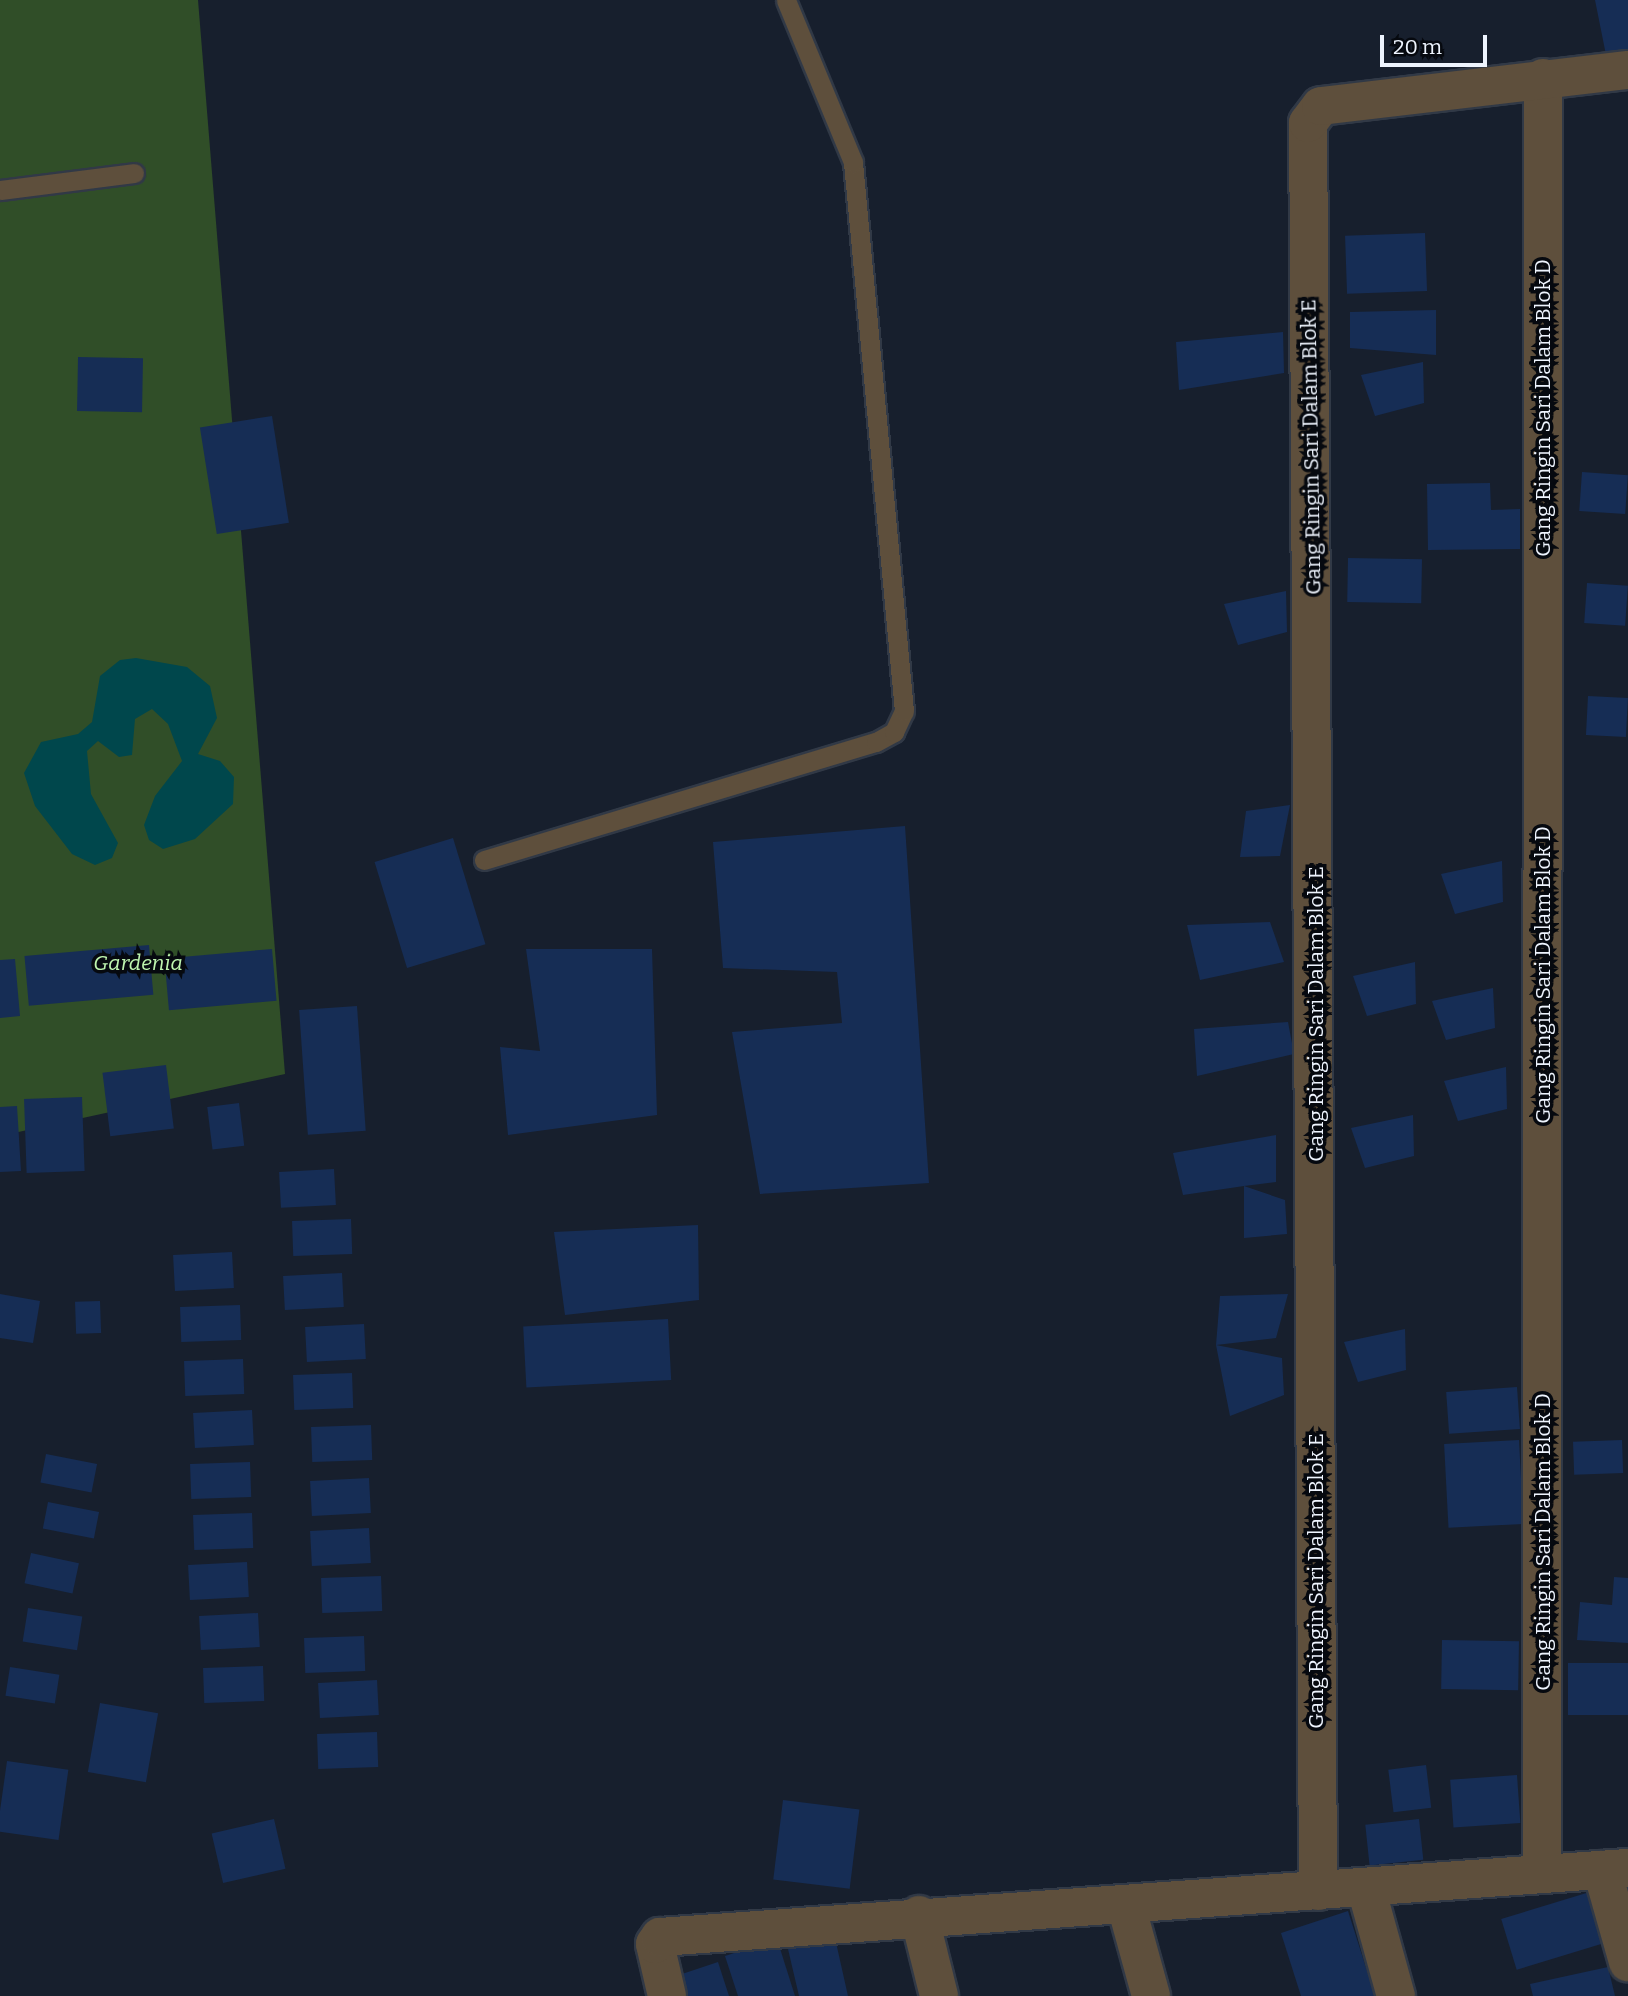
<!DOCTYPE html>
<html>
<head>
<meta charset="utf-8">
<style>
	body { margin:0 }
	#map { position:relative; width:1628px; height:1996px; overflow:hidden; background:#171f2d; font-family:Bitter,serif }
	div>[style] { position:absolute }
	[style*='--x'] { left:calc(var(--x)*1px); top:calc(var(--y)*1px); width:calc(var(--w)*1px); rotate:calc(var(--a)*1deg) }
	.green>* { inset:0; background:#304e28 }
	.water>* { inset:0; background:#00474c }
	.building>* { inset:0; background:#162d55; transform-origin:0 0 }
	.roads { filter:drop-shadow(2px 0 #313946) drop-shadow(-2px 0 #313946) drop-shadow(0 2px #313946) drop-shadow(0 -2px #313946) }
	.lane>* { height:19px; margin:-9.5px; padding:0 9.5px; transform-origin:9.5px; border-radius:9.5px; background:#5e4f3c }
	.street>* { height:38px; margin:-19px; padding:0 19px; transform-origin:19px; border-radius:19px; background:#5e4f3c }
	span { translate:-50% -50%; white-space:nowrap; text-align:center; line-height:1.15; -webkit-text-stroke:7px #06090f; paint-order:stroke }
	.street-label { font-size:21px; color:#eef4fe }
	.park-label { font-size:21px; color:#bff6b0; font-style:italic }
	.scale { position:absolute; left:1380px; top:35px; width:107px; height:32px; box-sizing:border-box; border:4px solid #eef4fe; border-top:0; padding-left:9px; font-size:21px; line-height:24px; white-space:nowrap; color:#eef4fe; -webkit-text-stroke:5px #06090f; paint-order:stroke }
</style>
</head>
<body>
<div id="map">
	<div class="green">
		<div style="clip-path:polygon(0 0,198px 0,285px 1074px,0 1136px)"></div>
	</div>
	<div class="water">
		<div style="clip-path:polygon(136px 658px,187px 667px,210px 686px,217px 718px,198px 754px,220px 761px,234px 777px,233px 804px,195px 839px,163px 849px,149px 840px,144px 825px,155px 796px,182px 761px,168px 724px,152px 709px,135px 719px,132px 755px,119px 757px,98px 741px,87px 751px,91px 794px,118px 843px,112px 858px,95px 865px,72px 854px,35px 806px,24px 773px,41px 742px,78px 734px,92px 722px,100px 676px,120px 660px)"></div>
	</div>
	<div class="building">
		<div style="clip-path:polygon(1595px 0,1628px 0,1628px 60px,1608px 65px)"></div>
		<div style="left:1425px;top:233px;width:58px;height:80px;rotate:88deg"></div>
		<div style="clip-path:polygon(1436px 310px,1436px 355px,1350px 348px,1350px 312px)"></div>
		<div style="clip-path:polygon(1283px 332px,1284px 373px,1179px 390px,1176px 342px)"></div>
		<div style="left:78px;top:357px;width:65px;height:54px;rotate:1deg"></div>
		<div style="clip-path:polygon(1423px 362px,1424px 403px,1375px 416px,1361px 375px)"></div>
		<div style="left:272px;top:416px;width:108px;height:73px;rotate:81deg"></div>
		<div style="left:1582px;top:472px;width:46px;height:39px;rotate:4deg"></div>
		<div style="clip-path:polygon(1490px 483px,1491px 510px,1520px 509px,1520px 549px,1428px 550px,1427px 484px)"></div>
		<div style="left:1348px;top:558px;width:74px;height:44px;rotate:1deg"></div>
		<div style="left:1587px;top:583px;width:41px;height:40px;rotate:4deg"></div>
		<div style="clip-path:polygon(1286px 591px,1287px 632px,1238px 645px,1224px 604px)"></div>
		<div style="left:1588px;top:696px;width:40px;height:39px;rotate:3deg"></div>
		<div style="clip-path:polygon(1290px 805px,1280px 856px,1240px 857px,1246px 811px)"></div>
		<div style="clip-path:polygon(905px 826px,929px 1183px,760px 1194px,732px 1032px,842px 1023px,837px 972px,723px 968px,713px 842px)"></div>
		<div style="left:453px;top:838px;width:111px;height:82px;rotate:73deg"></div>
		<div style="clip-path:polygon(1502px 861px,1503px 902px,1455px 914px,1441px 874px)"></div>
		<div style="clip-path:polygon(1270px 922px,1284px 962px,1200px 980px,1187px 925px)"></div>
		<div style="left:149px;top:945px;width:50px;height:125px;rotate:85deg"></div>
		<div style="left:272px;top:949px;width:52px;height:108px;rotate:85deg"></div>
		<div style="clip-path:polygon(526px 949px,652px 949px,657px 1115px,508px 1135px,500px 1047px,540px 1051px)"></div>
		<div style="clip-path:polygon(15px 959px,20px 1016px,0 1018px,0 960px)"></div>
		<div style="clip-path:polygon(1415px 962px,1416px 1004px,1367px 1016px,1353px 976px)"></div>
		<div style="clip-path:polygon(1493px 988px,1495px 1028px,1446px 1040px,1432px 1001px)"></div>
		<div style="left:357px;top:1006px;width:125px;height:58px;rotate:86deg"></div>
		<div style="clip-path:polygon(1288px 1022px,1294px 1054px,1197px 1076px,1194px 1029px)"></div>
		<div style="left:166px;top:1065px;width:64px;height:64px;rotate:83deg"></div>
		<div style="clip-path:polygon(1506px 1067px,1507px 1109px,1458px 1121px,1444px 1081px)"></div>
		<div style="left:82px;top:1097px;width:74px;height:58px;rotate:88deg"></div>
		<div style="left:239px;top:1103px;width:43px;height:32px;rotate:83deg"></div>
		<div style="clip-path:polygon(17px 1106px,21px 1171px,0 1172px,0 1107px)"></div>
		<div style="clip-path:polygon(1413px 1115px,1414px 1156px,1365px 1168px,1351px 1128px)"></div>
		<div style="clip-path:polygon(1276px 1135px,1276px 1182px,1244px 1186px,1285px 1200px,1287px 1234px,1244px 1238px,1244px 1186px,1183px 1195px,1173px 1153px)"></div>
		<div style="left:334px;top:1169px;width:36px;height:55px;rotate:87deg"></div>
		<div style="left:351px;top:1219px;width:35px;height:59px;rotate:88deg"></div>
		<div style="clip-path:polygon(698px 1225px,699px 1300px,565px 1315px,554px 1232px)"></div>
		<div style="left:232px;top:1252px;width:36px;height:59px;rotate:87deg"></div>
		<div style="left:342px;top:1273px;width:34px;height:59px;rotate:87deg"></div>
		<div style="clip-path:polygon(0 1294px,40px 1301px,33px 1343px,0 1338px)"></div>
		<div style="clip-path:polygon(1288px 1294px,1276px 1338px,1216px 1345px,1282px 1358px,1284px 1395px,1230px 1416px,1216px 1345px,1220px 1296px)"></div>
		<div style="left:100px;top:1301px;width:32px;height:25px;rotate:88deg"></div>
		<div style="left:240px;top:1305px;width:35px;height:60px;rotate:88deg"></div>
		<div style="left:668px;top:1319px;width:61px;height:145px;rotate:87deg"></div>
		<div style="left:364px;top:1324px;width:35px;height:59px;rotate:87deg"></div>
		<div style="clip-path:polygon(1405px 1329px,1406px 1370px,1358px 1382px,1344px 1342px)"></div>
		<div style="left:243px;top:1359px;width:35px;height:59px;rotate:88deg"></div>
		<div style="left:352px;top:1373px;width:35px;height:59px;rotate:88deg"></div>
		<div style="left:1517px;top:1387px;width:42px;height:71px;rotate:86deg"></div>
		<div style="left:252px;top:1410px;width:35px;height:59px;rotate:87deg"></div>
		<div style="left:371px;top:1425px;width:35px;height:60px;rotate:88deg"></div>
		<div style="left:1519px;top:1440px;width:84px;height:75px;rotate:87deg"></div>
		<div style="left:1622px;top:1440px;width:33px;height:49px;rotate:88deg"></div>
		<div style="left:46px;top:1454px;width:52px;height:29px;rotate:11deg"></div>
		<div style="left:250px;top:1462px;width:35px;height:60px;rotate:88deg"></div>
		<div style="left:369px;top:1478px;width:35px;height:59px;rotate:87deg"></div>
		<div style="left:48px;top:1502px;width:52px;height:27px;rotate:11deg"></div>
		<div style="left:252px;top:1513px;width:35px;height:59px;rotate:88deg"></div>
		<div style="left:369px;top:1528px;width:35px;height:59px;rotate:87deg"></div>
		<div style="left:31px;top:1553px;width:49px;height:31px;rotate:12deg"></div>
		<div style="left:247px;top:1562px;width:35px;height:59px;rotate:87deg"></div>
		<div style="left:381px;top:1576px;width:35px;height:60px;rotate:88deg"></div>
		<div style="clip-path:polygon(1614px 1577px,1628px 1578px,1628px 1643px,1577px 1640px,1580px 1602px,1612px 1605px)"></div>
		<div style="left:28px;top:1608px;width:55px;height:34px;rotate:9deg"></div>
		<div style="left:258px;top:1613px;width:34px;height:59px;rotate:87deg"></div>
		<div style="left:364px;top:1636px;width:35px;height:60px;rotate:88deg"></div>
		<div style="left:1442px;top:1640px;width:77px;height:49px;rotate:1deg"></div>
		<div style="left:1628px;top:1663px;width:52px;height:60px;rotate:90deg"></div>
		<div style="left:263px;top:1666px;width:35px;height:60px;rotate:88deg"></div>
		<div style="left:10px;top:1667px;width:50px;height:29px;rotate:9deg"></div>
		<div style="left:377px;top:1680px;width:35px;height:59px;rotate:87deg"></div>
		<div style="left:100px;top:1703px;width:59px;height:70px;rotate:10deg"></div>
		<div style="left:377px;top:1732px;width:35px;height:60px;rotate:88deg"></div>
		<div style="left:7px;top:1761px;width:62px;height:71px;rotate:8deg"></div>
		<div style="left:1426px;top:1765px;width:43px;height:38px;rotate:83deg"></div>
		<div style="left:1517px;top:1775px;width:48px;height:67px;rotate:86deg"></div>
		<div style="left:783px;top:1800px;width:77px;height:80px;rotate:7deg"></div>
		<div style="left:274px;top:1819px;width:51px;height:64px;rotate:77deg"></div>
		<div style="left:1419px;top:1819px;width:41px;height:54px;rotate:84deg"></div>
		<div style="left:1593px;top:1891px;width:53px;height:96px;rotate:73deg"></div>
		<div style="clip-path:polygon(1348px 1911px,1375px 1996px,1301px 1996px,1281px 1933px)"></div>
		<div style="clip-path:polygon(835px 1938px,848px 1996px,799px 1996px,788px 1949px)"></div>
		<div style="clip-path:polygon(777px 1939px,795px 1996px,738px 1996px,725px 1956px)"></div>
		<div style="clip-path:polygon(718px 1962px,729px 1996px,682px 1996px,676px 1976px)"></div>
		<div style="clip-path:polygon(1608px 1967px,1615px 1996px,1533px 1996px,1530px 1984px)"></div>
	</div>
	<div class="roads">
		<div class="lane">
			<div style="--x:0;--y:190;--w:135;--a:-7.2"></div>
			<div style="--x:484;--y:860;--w:409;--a:-16.8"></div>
			<div style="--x:876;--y:742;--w:21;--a:-29"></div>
			<div style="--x:894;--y:732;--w:23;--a:-65"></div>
			<div style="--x:904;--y:711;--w:551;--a:-95.31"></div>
			<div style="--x:853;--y:162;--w:175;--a:-112.5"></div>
		</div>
		<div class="street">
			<div style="--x:1602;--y:1870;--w:96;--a:74.2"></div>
			<div style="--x:1542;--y:1871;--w:1793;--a:-89.97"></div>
			<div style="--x:1366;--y:1888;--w:112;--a:74.5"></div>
			<div style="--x:1318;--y:1891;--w:1768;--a:-90.32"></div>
			<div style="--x:1308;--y:123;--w:21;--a:-53"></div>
			<div style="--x:1321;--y:106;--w:309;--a:-6.7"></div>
			<div style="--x:1126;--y:1905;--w:94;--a:74.6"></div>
			<div style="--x:919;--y:1915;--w:83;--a:76.1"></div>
			<div style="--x:667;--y:1996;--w:53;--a:-103"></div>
			<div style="--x:655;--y:1944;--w:9;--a:-54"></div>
			<div style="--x:660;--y:1937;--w:970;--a:-4.08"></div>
		</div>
	</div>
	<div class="street-label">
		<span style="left:1543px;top:408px;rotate:-90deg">Gang Ringin Sari Dalam Blok D</span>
		<span style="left:1311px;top:447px;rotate:-91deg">Gang Ringin Sari Dalam Blok E</span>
		<span style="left:1543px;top:975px;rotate:-90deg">Gang Ringin Sari Dalam Blok D</span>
		<span style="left:1316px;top:1014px;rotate:-90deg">Gang Ringin Sari Dalam Blok E</span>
		<span style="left:1543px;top:1542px;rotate:-90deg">Gang Ringin Sari Dalam Blok D</span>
		<span style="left:1316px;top:1581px;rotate:-90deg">Gang Ringin Sari Dalam Blok E</span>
	</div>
	<div class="park-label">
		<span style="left:138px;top:963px">Gardenia</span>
	</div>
	<div class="scale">20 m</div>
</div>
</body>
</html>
